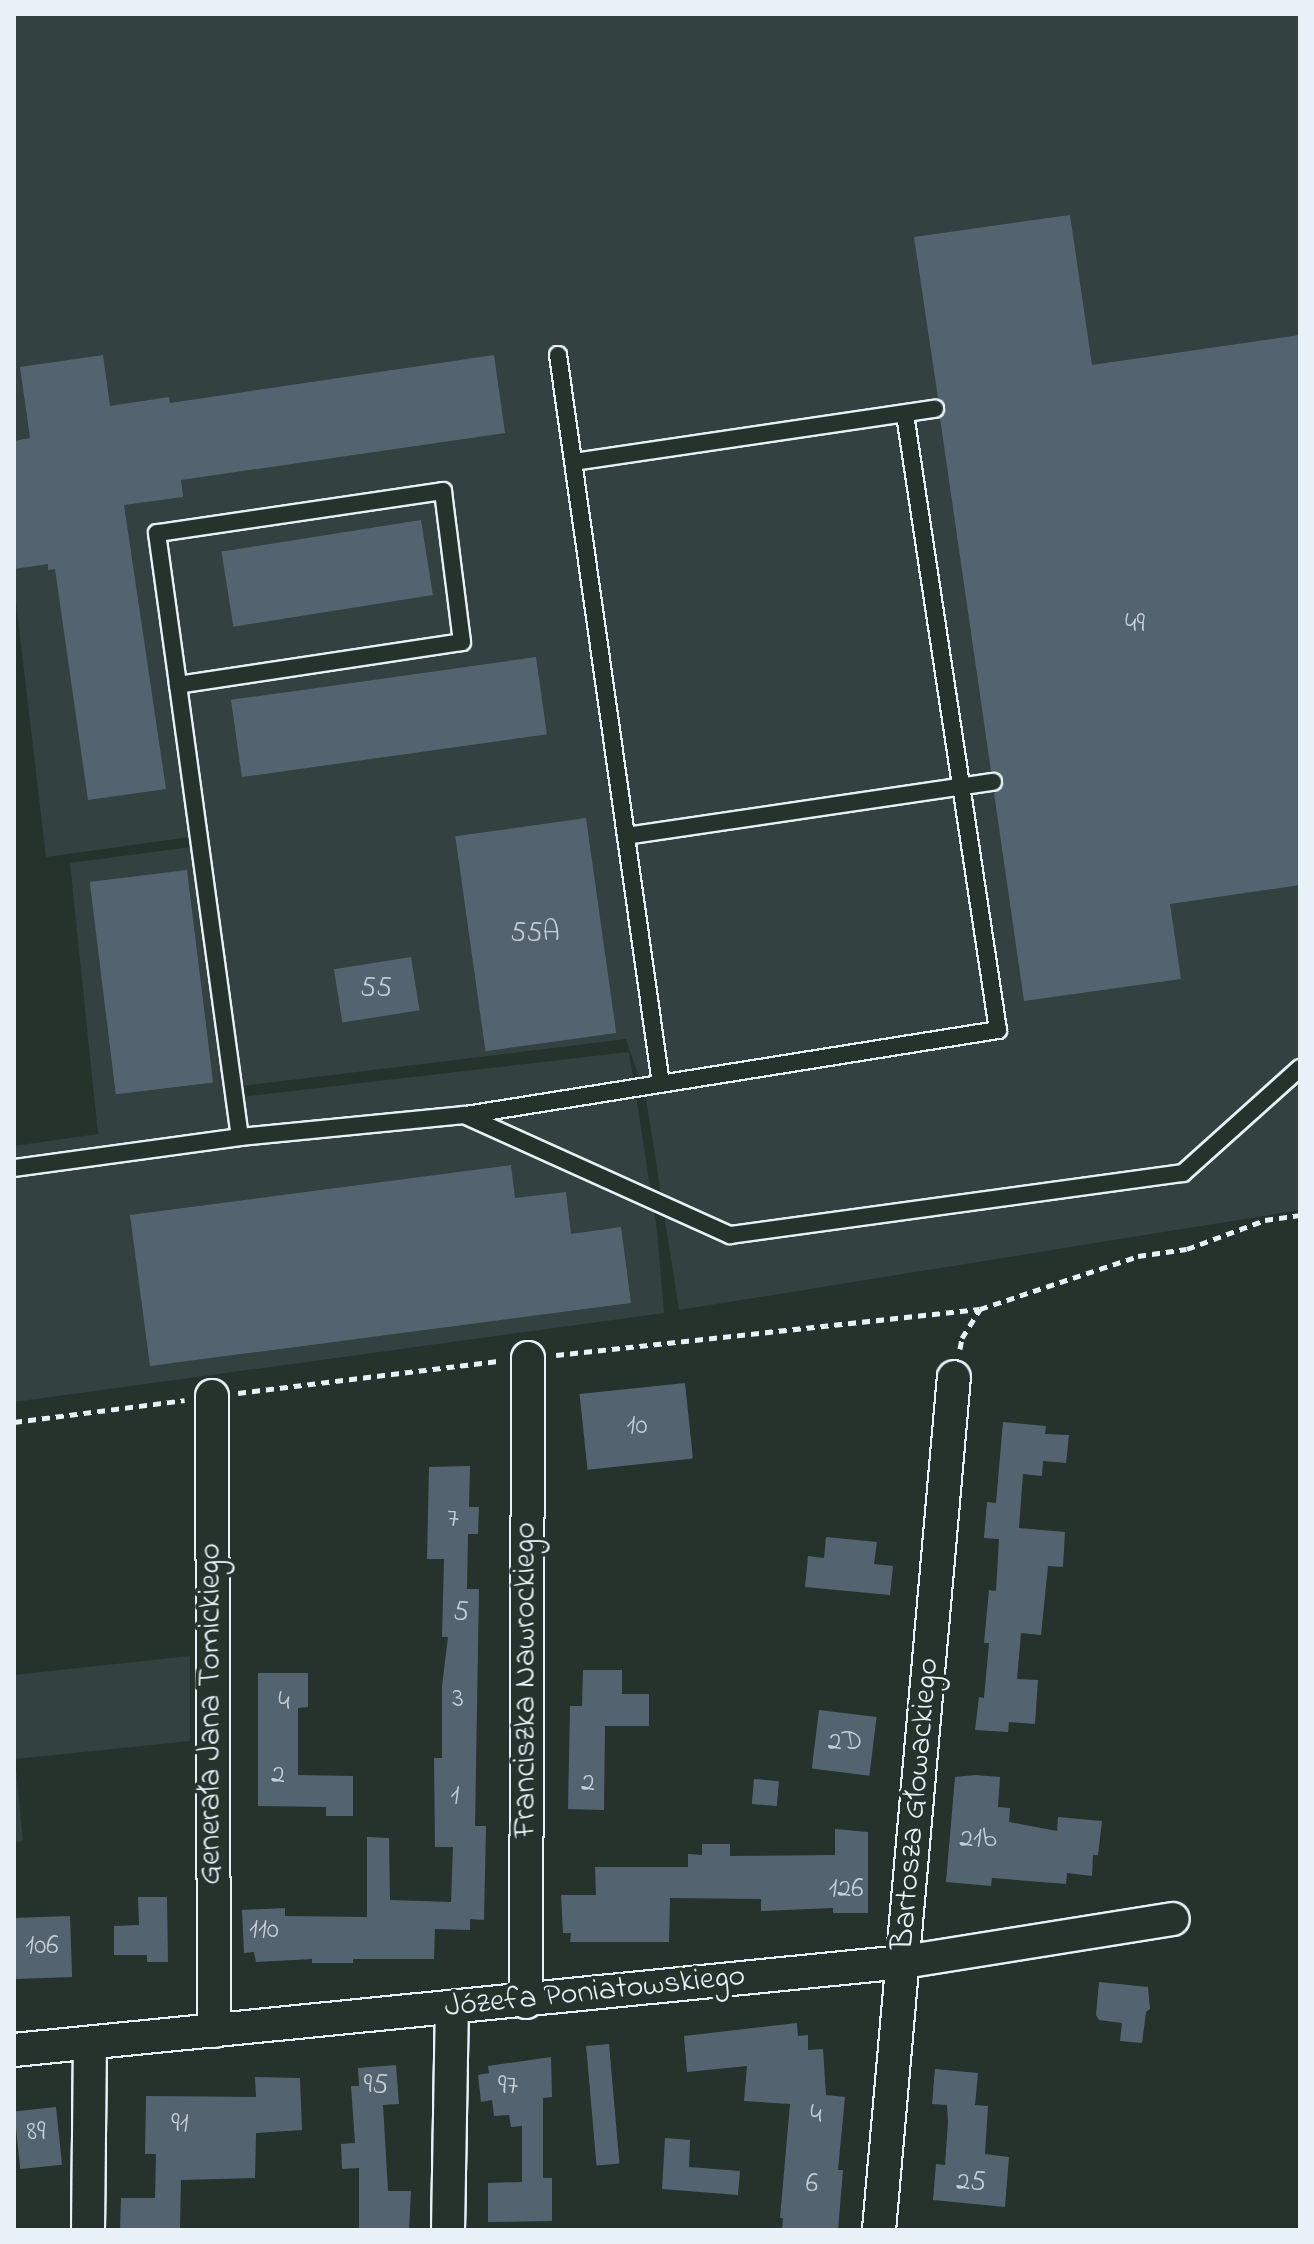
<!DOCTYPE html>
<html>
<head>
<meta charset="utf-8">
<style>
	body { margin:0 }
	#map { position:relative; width:1314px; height:2244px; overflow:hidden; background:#26332d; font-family:"Indie Flower",sans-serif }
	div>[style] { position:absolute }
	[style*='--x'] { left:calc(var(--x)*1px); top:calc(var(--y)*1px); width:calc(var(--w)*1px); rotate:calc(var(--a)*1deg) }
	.built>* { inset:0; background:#344141 }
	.building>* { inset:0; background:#546370; transform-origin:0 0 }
	.path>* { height:5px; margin-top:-2.5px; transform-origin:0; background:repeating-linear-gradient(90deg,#e8f1f8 0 8px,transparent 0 14px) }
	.roads { filter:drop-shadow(2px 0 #e8f1f8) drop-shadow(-2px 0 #e8f1f8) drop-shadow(0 2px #e8f1f8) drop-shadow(0 -2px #e8f1f8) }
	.service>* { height:16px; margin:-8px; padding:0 8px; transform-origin:8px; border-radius:8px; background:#26332d }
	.minor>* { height:32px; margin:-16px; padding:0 16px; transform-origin:16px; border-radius:16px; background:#26332d }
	span { translate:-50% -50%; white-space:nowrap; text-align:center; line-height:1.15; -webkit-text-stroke:7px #26332d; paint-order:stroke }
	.number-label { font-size:28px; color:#c3ced6 }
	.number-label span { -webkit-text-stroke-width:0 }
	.street-label { font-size:32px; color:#e8f1f8 }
	.frame { position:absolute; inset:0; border:16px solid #e8f1f8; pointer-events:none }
</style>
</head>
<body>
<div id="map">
	<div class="built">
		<div style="clip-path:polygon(14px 14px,1300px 14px,1300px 1210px,679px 1310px,646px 1098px,626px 1039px,242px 1086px,204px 835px,46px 857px,14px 585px)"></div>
		<div style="clip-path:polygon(191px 847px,224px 1099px,629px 1052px,657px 1231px,664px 1313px,14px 1402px,14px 1146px,98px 1134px,70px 863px)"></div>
		<div style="clip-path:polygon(190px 1656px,190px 1741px,15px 1759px,23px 1841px,14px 1842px,14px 1675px)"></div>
	</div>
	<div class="building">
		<div style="clip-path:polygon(1070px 215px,1092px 365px,1300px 335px,1300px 885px,1170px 904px,1181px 979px,1024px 1001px,994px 793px,1000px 790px,1004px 781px,1001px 775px,991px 771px,940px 418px,946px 408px,938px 398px,914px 237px)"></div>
		<div style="clip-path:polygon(103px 355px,110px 406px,169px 397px,170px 403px,494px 355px,505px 433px,181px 480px,183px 497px,124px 505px,166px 789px,88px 800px,55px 569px,48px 570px,48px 564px,14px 569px,14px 441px,30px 438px,20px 367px)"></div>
		<div style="left:421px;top:520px;width:76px;height:202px;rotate:81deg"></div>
		<div style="left:536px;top:657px;width:78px;height:308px;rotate:82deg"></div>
		<div style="left:586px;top:818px;width:217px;height:132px;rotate:82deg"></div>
		<div style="left:187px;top:870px;width:214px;height:98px;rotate:83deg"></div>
		<div style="left:411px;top:957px;width:54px;height:78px;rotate:81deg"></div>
		<div style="clip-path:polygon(511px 1165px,515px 1198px,566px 1192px,571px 1234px,621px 1227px,631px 1303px,150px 1366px,130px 1215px)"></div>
		<div style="left:685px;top:1383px;width:76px;height:106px;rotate:84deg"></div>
		<div style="clip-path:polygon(1003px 1422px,1046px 1426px,1045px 1434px,1069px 1435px,1066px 1463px,1043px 1461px,1042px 1476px,1023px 1474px,1019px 1528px,1065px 1532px,1063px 1567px,1048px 1566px,1041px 1635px,1021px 1633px,1017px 1679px,1038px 1680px,1035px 1724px,1009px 1722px,1008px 1732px,975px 1730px,979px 1697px,984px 1698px,989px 1643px,984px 1643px,989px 1590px,996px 1591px,999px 1539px,984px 1538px,987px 1502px,996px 1503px)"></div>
		<div style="clip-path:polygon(470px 1466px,469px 1507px,479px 1507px,478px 1534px,468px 1534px,467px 1589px,479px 1589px,475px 1826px,486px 1826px,484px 1920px,470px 1919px,470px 1930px,435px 1929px,434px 1959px,353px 1959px,353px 1963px,312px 1963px,312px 1959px,256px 1962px,254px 1952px,244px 1953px,242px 1910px,285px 1908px,285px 1916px,367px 1917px,367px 1837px,389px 1838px,390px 1900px,451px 1902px,453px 1847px,435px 1847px,434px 1758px,442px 1758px,442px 1686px,448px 1637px,442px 1637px,444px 1559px,427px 1559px,429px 1467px)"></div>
		<div style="clip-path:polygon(826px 1537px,877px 1542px,874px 1564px,893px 1566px,890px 1595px,805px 1587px,808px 1556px,824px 1558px)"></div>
		<div style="clip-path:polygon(583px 1670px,622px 1670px,622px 1694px,649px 1694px,649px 1726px,605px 1726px,604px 1810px,568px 1809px,570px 1706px,582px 1706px)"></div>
		<div style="clip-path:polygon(258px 1673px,308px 1673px,308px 1707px,298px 1708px,298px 1775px,353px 1776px,353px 1816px,326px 1816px,326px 1807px,258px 1806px)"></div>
		<div style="left:819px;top:1710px;width:58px;height:59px;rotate:7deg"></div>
		<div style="clip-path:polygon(975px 1775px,1000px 1777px,998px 1807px,1010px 1808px,1009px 1822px,1057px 1831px,1058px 1817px,1102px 1821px,1098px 1855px,1093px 1855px,1092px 1876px,1067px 1873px,1066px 1884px,992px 1878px,991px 1886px,946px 1882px,955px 1777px)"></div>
		<div style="left:754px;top:1779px;width:25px;height:25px;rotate:5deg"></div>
		<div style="clip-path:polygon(835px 1829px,868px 1832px,868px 1913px,833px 1913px,833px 1908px,761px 1911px,761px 1899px,670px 1898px,669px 1942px,570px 1942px,571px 1933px,563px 1933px,561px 1895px,596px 1895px,595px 1867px,688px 1867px,688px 1854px,702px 1855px,702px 1844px,730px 1844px,730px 1856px,835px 1855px)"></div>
		<div style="clip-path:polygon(138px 1897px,167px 1897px,168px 1962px,147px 1962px,147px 1955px,114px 1955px,114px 1926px,139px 1925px)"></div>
		<div style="left:70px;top:1916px;width:61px;height:56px;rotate:88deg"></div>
		<div style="clip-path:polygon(1099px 1982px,1148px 1987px,1150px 2009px,1146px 2012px,1142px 2043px,1120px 2041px,1122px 2023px,1099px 2020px,1096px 2015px)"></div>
		<div style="clip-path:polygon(797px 2023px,798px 2036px,808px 2035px,808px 2050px,823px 2049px,826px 2095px,845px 2097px,838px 2170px,843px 2170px,838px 2230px,782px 2230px,783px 2218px,780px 2218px,790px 2104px,744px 2101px,747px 2066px,687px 2072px,684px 2036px)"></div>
		<div style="left:609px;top:2044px;width:120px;height:23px;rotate:85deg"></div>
		<div style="clip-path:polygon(551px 2057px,552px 2097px,543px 2098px,543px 2178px,552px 2178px,552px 2221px,488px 2222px,488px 2183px,522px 2182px,522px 2126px,511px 2127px,509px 2115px,494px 2116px,492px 2100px,481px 2102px,478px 2075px,489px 2073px,488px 2066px)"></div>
		<div style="clip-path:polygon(396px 2065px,399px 2104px,383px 2105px,388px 2191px,411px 2191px,409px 2230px,359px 2230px,359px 2168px,342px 2169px,341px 2144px,355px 2143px,351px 2086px,359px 2086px,358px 2068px)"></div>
		<div style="clip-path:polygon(935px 2069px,978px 2073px,975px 2105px,988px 2106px,985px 2154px,1009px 2157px,1005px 2207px,933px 2200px,936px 2164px,945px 2165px,948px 2122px,947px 2105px,932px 2104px)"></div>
		<div style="clip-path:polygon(255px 2077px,300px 2078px,302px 2130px,256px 2133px,255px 2178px,181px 2180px,180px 2230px,120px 2230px,121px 2198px,155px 2198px,156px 2154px,145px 2154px,146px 2096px,256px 2097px)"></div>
		<div style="left:56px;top:2107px;width:58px;height:42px;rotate:84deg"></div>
		<div style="clip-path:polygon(665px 2138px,690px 2140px,689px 2167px,740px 2171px,738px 2195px,662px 2189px)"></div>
	</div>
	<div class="path">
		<div style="--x:960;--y:1349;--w:11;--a:-80"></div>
		<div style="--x:962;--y:1338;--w:34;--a:-58"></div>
		<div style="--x:980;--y:1309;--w:167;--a:-18.5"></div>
		<div style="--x:1138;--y:1256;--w:49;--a:-8.1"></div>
		<div style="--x:1187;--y:1249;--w:83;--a:-20.4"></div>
		<div style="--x:1265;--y:1220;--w:35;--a:-8"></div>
		<div style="--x:556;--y:1355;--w:426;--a:-6.2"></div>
		<div style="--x:238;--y:1393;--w:262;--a:-7"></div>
		<div style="--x:14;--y:1422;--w:172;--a:-7.3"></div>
	</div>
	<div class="roads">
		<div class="service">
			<div style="--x:558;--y:355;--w:736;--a:81.96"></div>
			<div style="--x:574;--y:462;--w:365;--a:-8.4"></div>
			<div style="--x:178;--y:685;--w:287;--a:-8.6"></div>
			<div style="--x:462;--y:642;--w:152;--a:-97.2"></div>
			<div style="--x:443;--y:491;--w:289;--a:171.6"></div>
			<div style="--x:157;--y:533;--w:153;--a:82.1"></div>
			<div style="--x:178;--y:685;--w:456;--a:82.2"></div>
			<div style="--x:626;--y:836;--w:371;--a:-8.4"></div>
			<div style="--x:466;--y:1115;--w:539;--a:-9.08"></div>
			<div style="--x:998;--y:1030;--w:623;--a:-98.59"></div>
			<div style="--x:14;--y:1168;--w:228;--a:-7.8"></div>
			<div style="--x:240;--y:1137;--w:225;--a:-5.6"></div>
			<div style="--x:464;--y:1115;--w:292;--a:24.3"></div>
			<div style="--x:730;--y:1235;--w:457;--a:-7.8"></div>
			<div style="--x:1183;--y:1173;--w:157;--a:-41.9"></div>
		</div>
		<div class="minor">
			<div style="--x:212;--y:1396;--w:635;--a:89.82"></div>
			<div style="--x:526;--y:2002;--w:644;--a:-89.82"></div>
			<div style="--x:14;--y:2050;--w:894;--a:-5.65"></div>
			<div style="--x:904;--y:1962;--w:272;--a:-9.1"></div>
			<div style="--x:88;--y:2230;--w:187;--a:-89.4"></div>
			<div style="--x:448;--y:2230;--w:223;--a:-89"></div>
			<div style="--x:879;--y:2230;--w:856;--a:-84.98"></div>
		</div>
	</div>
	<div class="number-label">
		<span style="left:1135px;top:625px">49</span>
		<span style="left:535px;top:934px">55A</span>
		<span style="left:376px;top:989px">55</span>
		<span style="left:637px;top:1427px">10</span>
		<span style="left:453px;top:1520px">7</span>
		<span style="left:461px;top:1613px">5</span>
		<span style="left:458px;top:1700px">3</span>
		<span style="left:284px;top:1703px">4</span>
		<span style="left:845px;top:1743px">2D</span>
		<span style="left:278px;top:1776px">2</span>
		<span style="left:588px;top:1784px">2</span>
		<span style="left:455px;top:1797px">1</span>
		<span style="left:978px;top:1840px">21b</span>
		<span style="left:846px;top:1890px">126</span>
		<span style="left:264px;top:1931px">110</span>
		<span style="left:42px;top:1947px">106</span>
		<span style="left:376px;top:2086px">95</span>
		<span style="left:508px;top:2087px">97</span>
		<span style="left:816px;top:2116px">4</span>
		<span style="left:180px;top:2125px">91</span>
		<span style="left:36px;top:2133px">89</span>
		<span style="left:971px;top:2183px">25</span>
		<span style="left:812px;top:2185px">6</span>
	</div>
	<div class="street-label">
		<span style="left:527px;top:1680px;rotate:-90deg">Franciszka Nawrockiego</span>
		<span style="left:212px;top:1714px;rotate:-90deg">Generała Jana Tomickiego</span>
		<span style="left:917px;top:1804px;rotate:-85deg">Bartosza Głowackiego</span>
		<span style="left:595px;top:1993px;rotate:-6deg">Józefa Poniatowskiego</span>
	</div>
	<div class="frame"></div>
</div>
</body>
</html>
